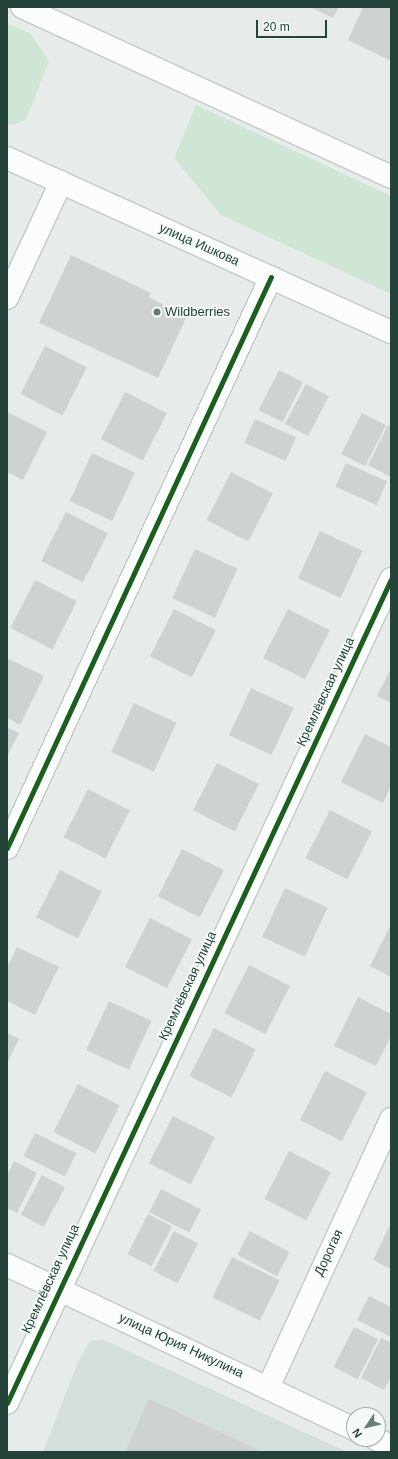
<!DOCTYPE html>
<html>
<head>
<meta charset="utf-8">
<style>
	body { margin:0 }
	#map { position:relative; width:398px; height:1459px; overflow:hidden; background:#e7ecea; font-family:Helvetica,sans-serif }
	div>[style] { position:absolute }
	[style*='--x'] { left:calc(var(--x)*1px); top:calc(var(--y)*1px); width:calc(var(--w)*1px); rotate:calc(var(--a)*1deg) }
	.built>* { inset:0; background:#d4deda }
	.green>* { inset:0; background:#cfe6d7 }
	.building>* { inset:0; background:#ced3d1; transform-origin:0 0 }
	.roads { filter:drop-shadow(1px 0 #c4c9c7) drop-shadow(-1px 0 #c4c9c7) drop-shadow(0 1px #c4c9c7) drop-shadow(0 -1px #c4c9c7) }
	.minor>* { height:22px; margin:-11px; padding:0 11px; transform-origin:11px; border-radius:11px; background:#fbfcfc }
	.cycleway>* { height:5px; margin:-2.5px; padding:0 2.5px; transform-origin:2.5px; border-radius:2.5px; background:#1b5e20 }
	.dots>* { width:11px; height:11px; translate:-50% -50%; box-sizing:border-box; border:2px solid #f5faf8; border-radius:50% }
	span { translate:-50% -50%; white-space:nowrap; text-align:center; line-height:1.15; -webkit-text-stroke:3.5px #f5faf8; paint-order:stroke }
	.street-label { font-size:13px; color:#22423a }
	.poi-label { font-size:13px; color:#22423a }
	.left { translate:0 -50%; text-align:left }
	.frame { position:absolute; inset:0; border:8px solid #22423a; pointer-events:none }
	.north { position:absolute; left:346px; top:1407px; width:40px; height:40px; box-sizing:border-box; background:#f5faf8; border:1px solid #a1b0ac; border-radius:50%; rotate:235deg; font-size:11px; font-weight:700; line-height:16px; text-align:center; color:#22423a }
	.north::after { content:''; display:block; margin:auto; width:14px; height:18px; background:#677e78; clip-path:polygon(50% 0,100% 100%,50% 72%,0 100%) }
	.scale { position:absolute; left:256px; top:20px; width:71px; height:18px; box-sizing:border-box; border:2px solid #22423a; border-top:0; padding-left:5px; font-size:12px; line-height:14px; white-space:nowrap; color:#22423a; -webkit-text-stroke:3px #f5faf8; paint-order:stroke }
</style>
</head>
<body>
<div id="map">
	<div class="built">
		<div style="clip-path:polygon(104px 1340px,347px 1452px,43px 1452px,78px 1362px,90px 1341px)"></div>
	</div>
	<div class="green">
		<div style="clip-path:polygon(7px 23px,31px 34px,49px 61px,26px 120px,12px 125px,7px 123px)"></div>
		<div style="clip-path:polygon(196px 105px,391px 196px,391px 294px,221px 215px,174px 158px)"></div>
	</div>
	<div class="building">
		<div style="clip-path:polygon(310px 7px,339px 7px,333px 18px)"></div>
		<div style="clip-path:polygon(363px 7px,391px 7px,391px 55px,389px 60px,348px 40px)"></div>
		<div style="clip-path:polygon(71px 255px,151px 293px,148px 297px,187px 316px,158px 378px,39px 323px)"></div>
		<div style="left:45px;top:346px;width:47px;height:54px;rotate:27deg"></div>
		<div style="left:279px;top:370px;width:27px;height:45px;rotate:27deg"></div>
		<div style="left:306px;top:384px;width:26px;height:45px;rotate:28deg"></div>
		<div style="left:125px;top:392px;width:47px;height:53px;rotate:27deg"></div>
		<div style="clip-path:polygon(7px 412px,47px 432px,23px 480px,7px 472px)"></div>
		<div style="left:362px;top:413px;width:27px;height:46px;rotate:27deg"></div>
		<div style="left:255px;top:419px;width:45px;height:26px;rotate:24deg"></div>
		<div style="clip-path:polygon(388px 425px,391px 427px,391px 477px,368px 465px)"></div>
		<div style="left:92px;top:453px;width:47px;height:53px;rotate:25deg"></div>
		<div style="left:346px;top:463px;width:45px;height:26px;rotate:24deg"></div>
		<div style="left:231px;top:472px;width:47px;height:54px;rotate:27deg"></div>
		<div style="left:66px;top:512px;width:47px;height:55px;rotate:27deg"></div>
		<div style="left:320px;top:531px;width:47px;height:52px;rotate:25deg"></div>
		<div style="left:195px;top:549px;width:47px;height:54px;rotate:25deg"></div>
		<div style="left:35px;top:580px;width:47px;height:54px;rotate:27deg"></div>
		<div style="left:174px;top:609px;width:47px;height:53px;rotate:27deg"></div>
		<div style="left:288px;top:609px;width:47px;height:55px;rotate:27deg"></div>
		<div style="clip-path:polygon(7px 658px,44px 676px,20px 725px,7px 718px)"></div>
		<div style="clip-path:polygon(391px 668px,391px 703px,377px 696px)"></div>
		<div style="left:251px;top:688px;width:47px;height:52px;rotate:25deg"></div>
		<div style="left:134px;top:703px;width:47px;height:54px;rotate:25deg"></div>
		<div style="clip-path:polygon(7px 727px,19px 733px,7px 757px)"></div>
		<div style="clip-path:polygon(365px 734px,391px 747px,391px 786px,383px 803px,341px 782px)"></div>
		<div style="left:217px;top:763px;width:47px;height:53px;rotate:27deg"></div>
		<div style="left:88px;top:789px;width:47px;height:54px;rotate:27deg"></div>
		<div style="left:330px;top:810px;width:47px;height:54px;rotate:27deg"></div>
		<div style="left:182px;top:849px;width:47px;height:53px;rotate:27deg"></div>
		<div style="left:60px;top:870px;width:47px;height:53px;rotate:27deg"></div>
		<div style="left:285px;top:888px;width:47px;height:54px;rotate:25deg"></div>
		<div style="left:150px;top:918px;width:47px;height:55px;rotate:27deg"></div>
		<div style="clip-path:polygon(391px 924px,391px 977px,370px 966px)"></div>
		<div style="clip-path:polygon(17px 947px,59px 967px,35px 1015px,7px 1001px,7px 967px)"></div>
		<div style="left:249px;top:965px;width:46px;height:54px;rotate:27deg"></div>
		<div style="clip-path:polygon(358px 997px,391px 1014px,391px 1036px,376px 1066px,334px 1046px)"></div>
		<div style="left:109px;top:1001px;width:47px;height:54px;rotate:25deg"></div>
		<div style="left:214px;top:1028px;width:47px;height:54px;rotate:27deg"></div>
		<div style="clip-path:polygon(7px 1033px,19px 1039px,7px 1064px)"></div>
		<div style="left:325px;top:1071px;width:47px;height:55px;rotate:27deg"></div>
		<div style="left:78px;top:1084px;width:47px;height:54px;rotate:27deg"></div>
		<div style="left:173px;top:1116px;width:47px;height:53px;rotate:27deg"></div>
		<div style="left:35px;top:1133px;width:46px;height:26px;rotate:26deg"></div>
		<div style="left:289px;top:1151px;width:47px;height:54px;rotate:27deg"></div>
		<div style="clip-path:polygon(14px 1161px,37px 1173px,17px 1213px,7px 1208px,7px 1175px)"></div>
		<div style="left:42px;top:1175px;width:26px;height:45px;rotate:28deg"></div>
		<div style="left:161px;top:1189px;width:45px;height:26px;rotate:27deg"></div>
		<div style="left:148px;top:1214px;width:27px;height:45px;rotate:27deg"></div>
		<div style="clip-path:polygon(391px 1223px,391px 1269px,373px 1260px)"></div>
		<div style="left:174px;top:1231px;width:27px;height:45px;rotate:27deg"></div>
		<div style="left:250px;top:1231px;width:45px;height:27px;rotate:28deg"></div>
		<div style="left:232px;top:1257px;width:53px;height:45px;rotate:26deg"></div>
		<div style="clip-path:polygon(369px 1296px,391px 1307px,391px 1337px,357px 1320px)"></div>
		<div style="left:354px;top:1327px;width:27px;height:45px;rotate:27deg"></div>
		<div style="clip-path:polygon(381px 1338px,391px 1343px,391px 1377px,384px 1390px,361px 1378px)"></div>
		<div style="clip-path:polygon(149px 1399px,263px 1452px,125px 1452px)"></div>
	</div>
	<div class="roads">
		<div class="minor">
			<div style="--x:22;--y:7;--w:406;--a:24.7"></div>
			<div style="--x:7;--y:158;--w:422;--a:24.4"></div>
			<div style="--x:7;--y:298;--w:128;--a:-65"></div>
			<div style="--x:7;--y:848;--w:629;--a:-65.19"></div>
			<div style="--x:7;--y:1265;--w:384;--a:25.3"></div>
			<div style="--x:268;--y:1388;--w:296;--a:-65.4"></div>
			<div style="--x:7;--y:1403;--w:909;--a:-65.01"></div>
			<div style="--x:376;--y:1439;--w:17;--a:25"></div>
		</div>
	</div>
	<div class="cycleway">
		<div style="--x:7;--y:848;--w:629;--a:-65.19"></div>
		<div style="--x:7;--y:1403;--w:909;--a:-65.01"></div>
	</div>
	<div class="dots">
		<div style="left:157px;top:312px;background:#677e78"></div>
	</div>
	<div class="street-label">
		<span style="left:199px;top:245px;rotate:24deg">улица Ишкова</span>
		<span style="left:326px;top:692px;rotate:-65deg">Кремлёвская улица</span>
		<span style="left:188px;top:986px;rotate:-65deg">Кремлёвская улица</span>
		<span style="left:329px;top:1253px;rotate:-65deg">Дорогая</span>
		<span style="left:51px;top:1279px;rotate:-65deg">Кремлёвская улица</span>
		<span style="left:181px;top:1346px;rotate:25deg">улица Юрия Никулина</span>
	</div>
	<div class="poi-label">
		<span class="left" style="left:165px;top:312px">Wildberries</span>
	</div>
	<div class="frame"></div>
	<div class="north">N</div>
	<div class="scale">20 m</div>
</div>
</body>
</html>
